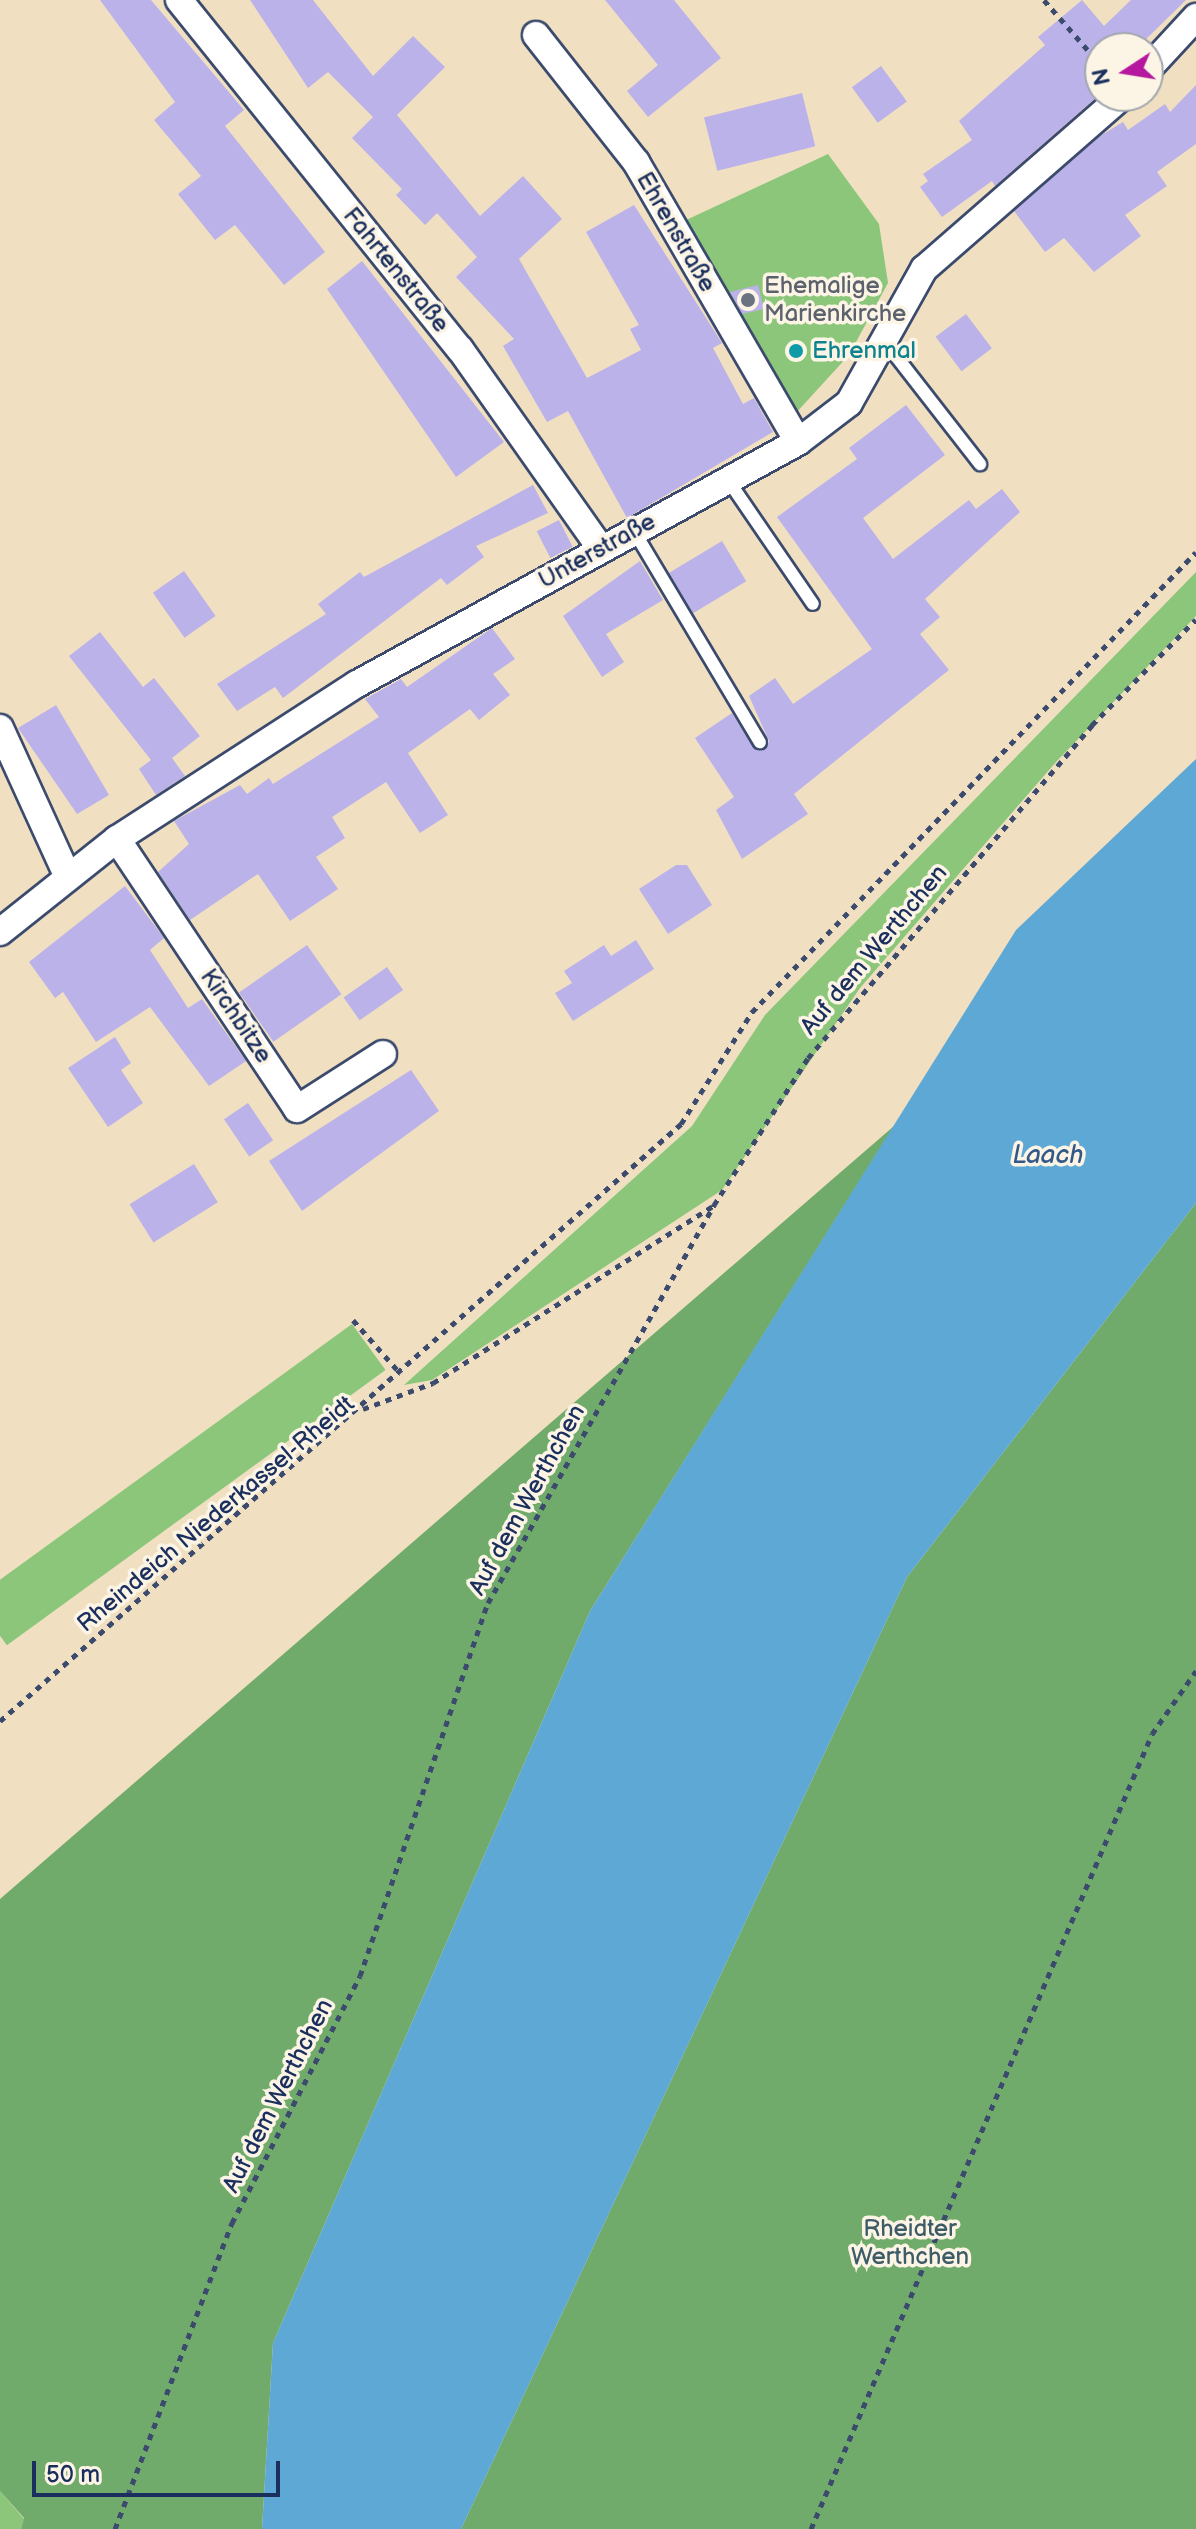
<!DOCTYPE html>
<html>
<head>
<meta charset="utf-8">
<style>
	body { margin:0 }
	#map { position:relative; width:1196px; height:2529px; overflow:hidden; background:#f0e0c1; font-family:"Balsamiq Sans",sans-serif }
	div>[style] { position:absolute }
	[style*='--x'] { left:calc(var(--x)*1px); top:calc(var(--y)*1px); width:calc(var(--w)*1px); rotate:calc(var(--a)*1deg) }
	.green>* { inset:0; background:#8bc67b; transform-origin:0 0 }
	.forest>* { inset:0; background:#70ab6b }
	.water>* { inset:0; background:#5ea8d6 }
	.building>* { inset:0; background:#bbb2e9; transform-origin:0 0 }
	.path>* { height:5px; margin-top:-2.5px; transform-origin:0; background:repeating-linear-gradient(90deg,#3b4a6d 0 6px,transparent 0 12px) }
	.roads { filter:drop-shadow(2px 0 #3b4a6d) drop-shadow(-2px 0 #3b4a6d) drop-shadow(0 2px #3b4a6d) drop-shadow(0 -2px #3b4a6d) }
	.lane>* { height:12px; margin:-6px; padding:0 6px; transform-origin:6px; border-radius:6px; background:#fff }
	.street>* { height:26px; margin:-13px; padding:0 13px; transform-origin:13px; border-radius:13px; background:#fff }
	.dots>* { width:22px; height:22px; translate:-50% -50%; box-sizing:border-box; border:4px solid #fcf5e5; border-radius:50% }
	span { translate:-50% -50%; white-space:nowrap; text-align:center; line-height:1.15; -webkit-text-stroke:7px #fcf5e5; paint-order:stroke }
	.street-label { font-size:24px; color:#1b2f5e }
	.worship-label { font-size:24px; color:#5b616d }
	.left { translate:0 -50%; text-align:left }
	.culture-label { font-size:24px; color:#0d838f }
	.park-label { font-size:24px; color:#3d5c67 }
	.water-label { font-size:26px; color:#325988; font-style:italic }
	.north { position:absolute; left:1084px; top:32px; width:80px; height:80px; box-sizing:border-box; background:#fcf5e5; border:2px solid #a2a6af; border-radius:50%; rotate:258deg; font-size:22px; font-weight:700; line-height:32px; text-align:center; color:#1b2f5e }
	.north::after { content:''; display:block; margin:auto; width:28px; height:36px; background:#b5179e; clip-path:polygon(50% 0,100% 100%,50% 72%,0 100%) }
	.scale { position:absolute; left:32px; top:2461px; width:248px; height:36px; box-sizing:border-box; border:4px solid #1b2f5e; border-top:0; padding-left:10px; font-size:24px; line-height:28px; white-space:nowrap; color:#1b2f5e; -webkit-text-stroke:6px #fcf5e5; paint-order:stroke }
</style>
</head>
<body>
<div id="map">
	<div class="green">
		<div style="clip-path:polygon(828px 154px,879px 224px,888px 283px,849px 355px,795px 414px,684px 221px)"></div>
		<div style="clip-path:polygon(1196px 572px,1196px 616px,1056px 762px,860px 988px,722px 1190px,432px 1380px,404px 1385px,692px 1126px,765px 1015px)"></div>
		<div style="left:352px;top:1324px;width:57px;height:468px;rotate:54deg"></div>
		<div style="clip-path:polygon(0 2491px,24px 2519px,21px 2529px,0 2529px)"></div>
	</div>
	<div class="forest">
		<div style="clip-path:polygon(894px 1126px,590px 1611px,273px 2343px,262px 2529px,21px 2529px,24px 2518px,0 2491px,0 1899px)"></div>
		<div style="clip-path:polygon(1196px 1203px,1196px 2529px,461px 2529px,907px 1577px)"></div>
	</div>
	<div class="water">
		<div style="clip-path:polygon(1196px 759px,1196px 1203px,907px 1577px,461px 2529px,262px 2529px,273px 2343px,590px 1611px,1016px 930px)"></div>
	</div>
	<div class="building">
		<div style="clip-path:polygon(100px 0,151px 0,244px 110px,225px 126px,325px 252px,284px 285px,235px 225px,215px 240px,178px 194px,201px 176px,154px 120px,175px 102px)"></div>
		<div style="clip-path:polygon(250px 0,313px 0,373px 76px,413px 36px,445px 67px,397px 115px,480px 216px,523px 176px,562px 219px,519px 259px,587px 378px,641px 350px,630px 329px,639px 325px,586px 232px,634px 205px,722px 343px,713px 348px,743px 404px,754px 398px,773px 432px,627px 518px,568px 411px,547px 422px,503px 346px,514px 339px,456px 277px,477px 257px,437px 213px,425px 225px,396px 195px,402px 189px,352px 138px,373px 117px,328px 72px,308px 88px)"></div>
		<div style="clip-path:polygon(605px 0,674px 0,721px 58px,648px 117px,627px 91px,658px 65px)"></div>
		<div style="clip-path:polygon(1082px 0,1104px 26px,1131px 0,1186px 0,1137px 48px,1100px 48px,1100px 94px,995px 186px,992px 181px,942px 217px,920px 187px,928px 181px,923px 174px,972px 140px,959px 121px,1045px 45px,1038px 37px)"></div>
		<div style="left:881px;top:66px;width:44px;height:36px;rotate:54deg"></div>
		<div style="clip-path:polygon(1196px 85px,1196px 144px,1157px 172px,1167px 186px,1125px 215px,1141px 236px,1094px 272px,1064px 238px,1045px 252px,1014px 211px,1100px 136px,1123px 122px,1128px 130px,1165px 104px,1170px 112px)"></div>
		<div style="left:802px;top:93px;width:55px;height:101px;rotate:76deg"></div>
		<div style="clip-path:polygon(362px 261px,504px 442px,456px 477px,327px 289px)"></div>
		<div style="clip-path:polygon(758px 285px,764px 309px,742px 314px,730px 292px)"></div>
		<div style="left:966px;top:314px;width:43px;height:38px;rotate:53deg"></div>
		<div style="clip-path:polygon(906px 405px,945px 455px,863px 518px,893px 559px,969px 500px,976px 509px,1002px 489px,1020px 512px,925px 599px,940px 617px,920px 634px,949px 670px,794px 794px,808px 814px,742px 859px,716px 810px,734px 797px,695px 738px,732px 713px,753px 747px,764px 750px,769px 741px,749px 696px,775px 678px,793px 704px,872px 649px,777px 517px,857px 459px,849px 448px)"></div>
		<div style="clip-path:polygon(533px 485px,548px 513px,476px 546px,484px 557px,447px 585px,441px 578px,283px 698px,275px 687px,237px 711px,217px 684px,326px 614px,318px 604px,360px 572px,364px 577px)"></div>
		<div style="left:559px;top:520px;width:30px;height:25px;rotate:63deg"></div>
		<div style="left:722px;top:541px;width:47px;height:62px;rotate:59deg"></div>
		<div style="clip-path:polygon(640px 561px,663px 600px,606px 634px,624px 662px,602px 677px,563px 616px)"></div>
		<div style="left:184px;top:571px;width:55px;height:38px;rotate:55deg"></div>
		<div style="clip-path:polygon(492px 628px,515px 659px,493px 674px,510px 695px,479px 720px,470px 709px,408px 753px,448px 815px,420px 833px,386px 782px,332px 817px,345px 838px,316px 857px,338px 889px,290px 921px,258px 874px,190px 920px,158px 872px,189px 844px,174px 821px,240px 785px,247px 794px,269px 778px,273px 784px,379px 717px,365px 699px,401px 679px,407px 687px)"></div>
		<div style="clip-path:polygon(100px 632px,143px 687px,154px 678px,200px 736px,172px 758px,185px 776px,156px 795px,139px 769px,151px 760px,69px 656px)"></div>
		<div style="clip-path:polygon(56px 705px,109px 795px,77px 814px,18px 728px)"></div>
		<div style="clip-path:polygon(676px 865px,687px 865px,712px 905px,668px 934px,639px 889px)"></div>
		<div style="clip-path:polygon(125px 886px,164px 938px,150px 950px,188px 1008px,202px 999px,246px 1061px,209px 1086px,150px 1007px,96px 1042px,63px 992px,55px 998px,29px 962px)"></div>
		<div style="clip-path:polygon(636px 940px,654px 969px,573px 1021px,555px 993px,572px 983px,564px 971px,604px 945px,611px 956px)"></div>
		<div style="left:307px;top:945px;width:60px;height:83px;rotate:55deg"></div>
		<div style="left:387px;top:967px;width:28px;height:53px;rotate:55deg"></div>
		<div style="clip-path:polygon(115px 1037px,131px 1063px,121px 1070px,143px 1103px,108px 1127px,68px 1068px)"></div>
		<div style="clip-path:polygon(411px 1070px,439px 1111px,302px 1211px,269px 1161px)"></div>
		<div style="left:248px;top:1103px;width:45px;height:29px;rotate:56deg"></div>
		<div style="left:194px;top:1164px;width:45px;height:76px;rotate:58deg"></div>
	</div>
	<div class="path">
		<div style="--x:1044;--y:0;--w:85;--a:48.8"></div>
		<div style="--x:353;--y:1320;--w:72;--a:48.4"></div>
		<div style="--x:363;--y:1409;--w:75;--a:-20.4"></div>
		<div style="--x:433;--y:1383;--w:331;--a:-32.3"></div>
		<div style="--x:0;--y:1721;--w:906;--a:-41.24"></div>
		<div style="--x:681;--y:1124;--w:133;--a:-57.6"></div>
		<div style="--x:752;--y:1012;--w:639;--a:-46.01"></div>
		<div style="--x:115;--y:2529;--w:328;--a:-69.1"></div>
		<div style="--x:232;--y:2223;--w:278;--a:-62.6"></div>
		<div style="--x:360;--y:1976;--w:394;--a:-71.1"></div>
		<div style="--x:488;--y:1603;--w:458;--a:-60.4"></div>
		<div style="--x:714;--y:1205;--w:174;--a:-57.4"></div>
		<div style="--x:808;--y:1058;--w:438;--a:-49.5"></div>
		<div style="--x:1092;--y:725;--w:148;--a:-45.5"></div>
		<div style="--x:811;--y:2529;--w:865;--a:-66.78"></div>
		<div style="--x:1152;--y:1734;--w:77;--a:-55.1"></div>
	</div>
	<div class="roads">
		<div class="lane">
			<div style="--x:885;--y:342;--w:155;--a:52.1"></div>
			<div style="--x:728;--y:480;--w:150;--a:55.6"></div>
			<div style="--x:634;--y:531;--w:246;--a:59.2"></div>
		</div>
		<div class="street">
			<div style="--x:179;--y:0;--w:448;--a:51.2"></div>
			<div style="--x:460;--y:349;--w:245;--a:54.8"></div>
			<div style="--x:536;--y:35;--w:162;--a:51.8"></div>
			<div style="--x:636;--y:162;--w:323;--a:59.9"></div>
			<div style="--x:1148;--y:69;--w:71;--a:-47.3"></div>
			<div style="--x:0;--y:728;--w:162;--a:65.5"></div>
			<div style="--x:117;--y:839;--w:324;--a:56.3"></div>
			<div style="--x:297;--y:1109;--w:102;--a:-32.6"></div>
			<div style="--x:0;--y:932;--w:149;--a:-38.5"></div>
			<div style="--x:117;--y:839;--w:286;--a:-32.9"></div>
			<div style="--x:357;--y:684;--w:503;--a:-28.76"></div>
			<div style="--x:798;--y:442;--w:64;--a:-37.4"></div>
			<div style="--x:849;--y:403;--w:154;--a:-60.8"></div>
			<div style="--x:924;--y:269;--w:263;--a:-41.1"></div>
		</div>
	</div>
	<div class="dots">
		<div style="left:748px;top:300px;background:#6b7280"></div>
		<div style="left:796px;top:351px;background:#0f9aa8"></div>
	</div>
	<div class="street-label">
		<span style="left:676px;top:232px;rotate:60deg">Ehrenstraße</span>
		<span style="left:396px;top:270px;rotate:51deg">Fahrtenstraße</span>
		<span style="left:597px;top:551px;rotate:-29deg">Unterstraße</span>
		<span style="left:874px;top:950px;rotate:-50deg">Auf dem Werthchen</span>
		<span style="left:236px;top:1016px;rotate:56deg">Kirchbitze</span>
		<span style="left:527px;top:1500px;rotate:-61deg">Auf dem Werthchen</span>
		<span style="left:216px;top:1514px;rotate:-40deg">Rheindeich Niederkassel-Rheidt</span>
		<span style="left:278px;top:2096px;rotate:-63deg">Auf dem Werthchen</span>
	</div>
	<div class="worship-label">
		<span class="left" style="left:764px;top:300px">Ehemalige<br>Marienkirche</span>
	</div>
	<div class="culture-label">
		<span class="left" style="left:812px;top:351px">Ehrenmal</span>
	</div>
	<div class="park-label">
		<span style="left:910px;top:2243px">Rheidter<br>Werthchen</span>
	</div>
	<div class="water-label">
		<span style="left:1048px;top:1156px">Laach</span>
	</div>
	<div class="north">N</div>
	<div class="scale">50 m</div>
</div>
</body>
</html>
